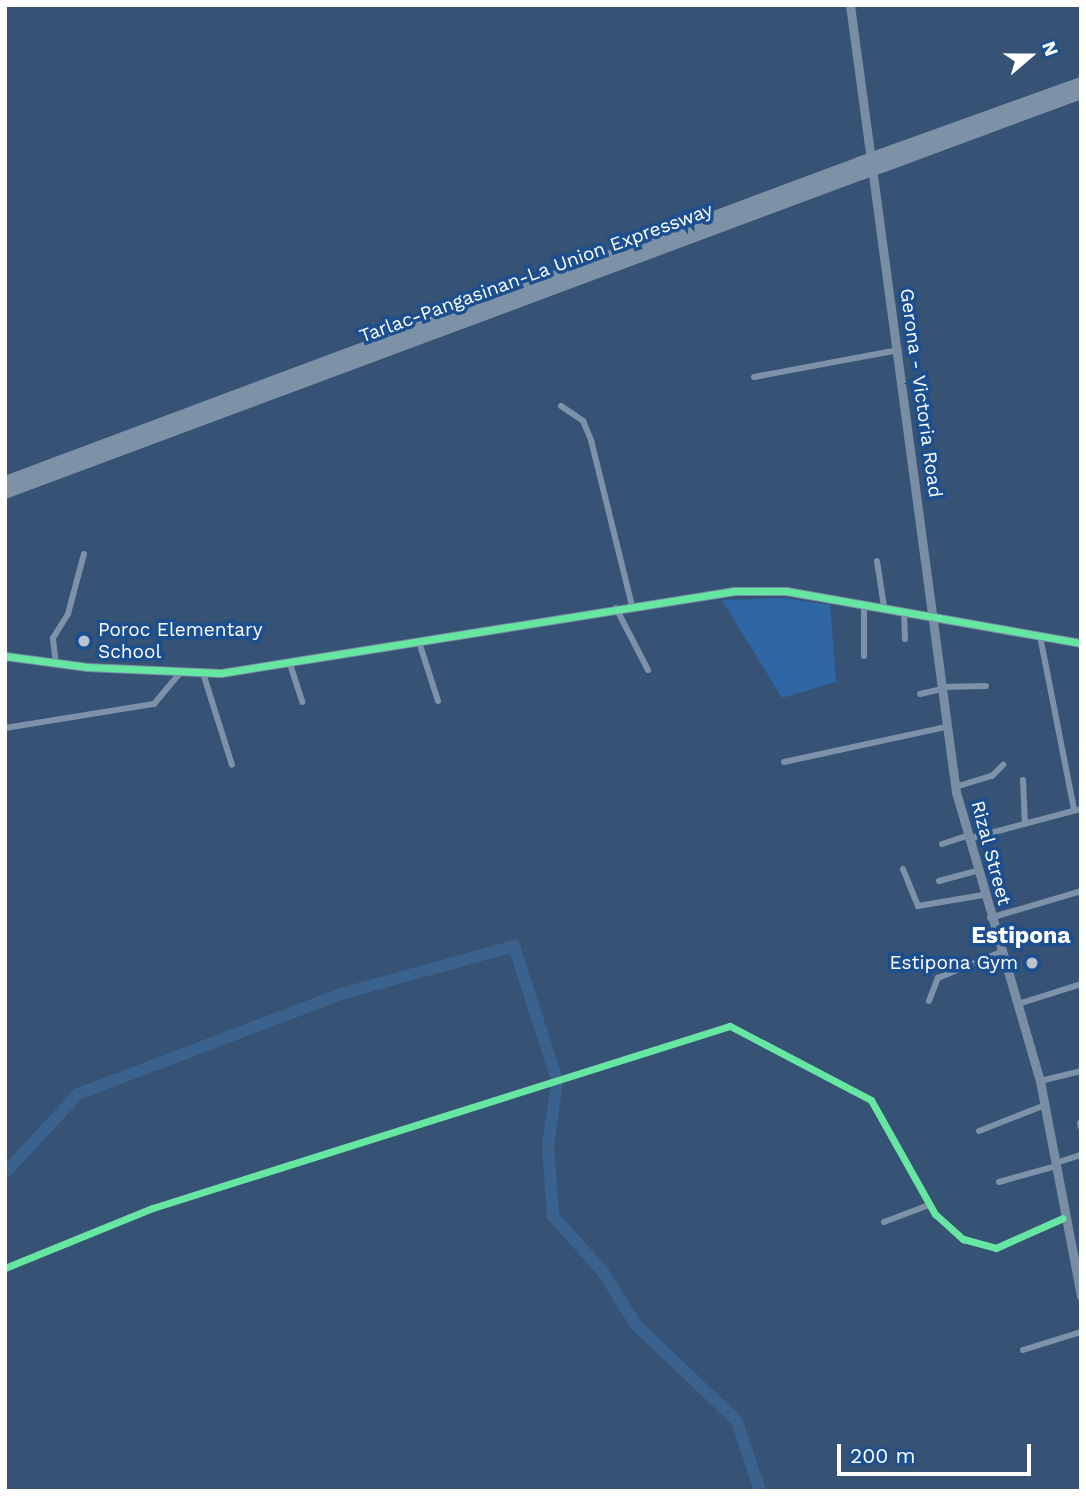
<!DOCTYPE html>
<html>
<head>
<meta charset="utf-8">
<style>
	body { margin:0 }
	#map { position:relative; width:1086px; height:1496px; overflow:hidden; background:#365274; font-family:"Work Sans",sans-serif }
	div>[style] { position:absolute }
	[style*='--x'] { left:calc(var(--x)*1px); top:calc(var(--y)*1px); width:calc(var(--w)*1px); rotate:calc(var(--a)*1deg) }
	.green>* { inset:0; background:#2f66a5 }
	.river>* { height:12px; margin:-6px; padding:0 6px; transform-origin:6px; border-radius:6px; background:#3b618d }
	.street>* { height:6px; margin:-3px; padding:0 3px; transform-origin:3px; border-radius:3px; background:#7d92a8 }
	.secondary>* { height:9px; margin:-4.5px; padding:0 4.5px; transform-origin:4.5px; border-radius:4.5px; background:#798da4 }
	.highway>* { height:12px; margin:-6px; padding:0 6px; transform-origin:6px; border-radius:6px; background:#7e92a7 }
	.highway-bridge>* { height:12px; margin:-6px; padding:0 6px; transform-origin:6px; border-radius:6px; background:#7e92a7 }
	.cycleway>* { height:7px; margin:-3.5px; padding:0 3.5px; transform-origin:3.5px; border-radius:3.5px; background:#66e7a1 }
	.dots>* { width:19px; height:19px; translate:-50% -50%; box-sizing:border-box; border:4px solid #1b4f8f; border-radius:50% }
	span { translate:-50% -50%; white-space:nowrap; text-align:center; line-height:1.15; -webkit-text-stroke:7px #1b4f8f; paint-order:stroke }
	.street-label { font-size:19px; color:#fff }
	.poi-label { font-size:19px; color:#fff }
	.left { translate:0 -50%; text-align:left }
	.right { translate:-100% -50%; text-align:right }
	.quarter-label { font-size:23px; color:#fff; font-weight:700 }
	.frame { position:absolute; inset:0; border:7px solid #fff; pointer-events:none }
	.north { position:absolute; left:995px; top:21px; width:70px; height:70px; -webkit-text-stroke:5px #1b4f8f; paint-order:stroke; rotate:70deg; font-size:19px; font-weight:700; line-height:28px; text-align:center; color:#fff }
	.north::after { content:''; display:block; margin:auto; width:24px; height:32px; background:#fff; clip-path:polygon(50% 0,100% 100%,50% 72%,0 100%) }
	.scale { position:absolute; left:837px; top:1444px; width:194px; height:32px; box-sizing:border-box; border:4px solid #fff; border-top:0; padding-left:9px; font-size:21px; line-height:24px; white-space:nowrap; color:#fff; -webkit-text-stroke:5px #1b4f8f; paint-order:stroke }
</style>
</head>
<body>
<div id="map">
	<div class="green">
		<div style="clip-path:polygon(784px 598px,830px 605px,836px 682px,782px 698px,722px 600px)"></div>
	</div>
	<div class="river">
		<div style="--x:557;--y:1082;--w:64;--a:98.1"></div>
		<div style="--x:548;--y:1145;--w:71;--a:86"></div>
		<div style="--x:553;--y:1216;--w:75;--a:48.2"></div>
		<div style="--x:603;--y:1272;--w:62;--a:58.1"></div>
		<div style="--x:636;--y:1325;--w:139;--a:43.5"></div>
		<div style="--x:737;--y:1421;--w:74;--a:71.8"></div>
		<div style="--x:5;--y:1173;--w:108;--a:-47.3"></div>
		<div style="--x:78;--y:1094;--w:281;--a:-20.8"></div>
		<div style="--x:341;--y:994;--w:180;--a:-15.5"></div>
		<div style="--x:514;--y:946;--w:134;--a:72.2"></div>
	</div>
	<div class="street">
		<div style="--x:754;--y:377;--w:147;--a:-10.6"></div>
		<div style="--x:561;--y:406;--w:27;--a:34"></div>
		<div style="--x:583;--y:421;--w:21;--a:67"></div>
		<div style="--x:591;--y:440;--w:171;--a:76.1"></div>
		<div style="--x:877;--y:561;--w:47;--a:81.3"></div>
		<div style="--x:864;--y:604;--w:52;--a:90"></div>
		<div style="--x:616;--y:608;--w:70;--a:62.7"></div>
		<div style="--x:904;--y:611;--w:28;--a:88"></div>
		<div style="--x:1040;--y:636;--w:177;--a:78.9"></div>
		<div style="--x:419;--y:642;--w:62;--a:72.1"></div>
		<div style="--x:56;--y:664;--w:26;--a:-97"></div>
		<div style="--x:53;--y:638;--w:28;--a:-58"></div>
		<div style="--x:68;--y:614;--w:62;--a:-75.1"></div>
		<div style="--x:290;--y:664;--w:40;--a:72"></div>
		<div style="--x:203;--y:673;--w:96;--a:72.5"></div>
		<div style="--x:941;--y:687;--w:45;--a:-1.3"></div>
		<div style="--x:920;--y:694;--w:22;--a:-13"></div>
		<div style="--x:5;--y:728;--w:151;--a:-9.2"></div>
		<div style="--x:154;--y:704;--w:40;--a:-50"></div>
		<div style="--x:784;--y:762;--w:166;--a:-12.2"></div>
		<div style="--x:1023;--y:780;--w:44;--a:87.4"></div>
		<div style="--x:955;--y:787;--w:39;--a:-17"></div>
		<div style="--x:992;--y:776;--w:16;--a:-45"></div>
		<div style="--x:968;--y:839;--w:117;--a:-14.9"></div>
		<div style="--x:942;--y:844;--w:26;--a:-18"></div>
		<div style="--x:903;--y:869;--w:40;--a:68"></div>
		<div style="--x:918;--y:906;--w:66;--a:-9.6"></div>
		<div style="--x:939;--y:881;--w:38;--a:-15"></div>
		<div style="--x:990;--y:918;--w:95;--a:-16.5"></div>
		<div style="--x:929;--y:1001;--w:25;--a:-69"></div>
		<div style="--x:938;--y:978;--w:68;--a:-22.4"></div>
		<div style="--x:1018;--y:1004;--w:66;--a:-17.6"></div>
		<div style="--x:1040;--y:1081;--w:42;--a:-13.7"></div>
		<div style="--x:1080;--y:1123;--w:5;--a:79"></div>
		<div style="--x:979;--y:1131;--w:71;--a:-21.5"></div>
		<div style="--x:1056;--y:1163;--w:26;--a:-18"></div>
		<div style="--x:999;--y:1182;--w:59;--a:-15.7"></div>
		<div style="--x:884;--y:1222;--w:48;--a:-20.7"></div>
		<div style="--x:5;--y:1268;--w:160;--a:-22.1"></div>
		<div style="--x:153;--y:1208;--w:605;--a:-17.51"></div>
		<div style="--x:730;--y:1026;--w:159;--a:27.7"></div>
		<div style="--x:871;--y:1100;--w:131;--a:60.7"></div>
		<div style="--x:935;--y:1214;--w:38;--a:42"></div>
		<div style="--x:963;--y:1239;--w:34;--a:15"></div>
		<div style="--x:996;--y:1248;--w:73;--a:-24.1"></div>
		<div style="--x:1023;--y:1350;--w:61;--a:-17.2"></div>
	</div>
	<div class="secondary">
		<div style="--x:850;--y:5;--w:148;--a:82.3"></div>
		<div style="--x:873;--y:175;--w:623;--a:82.34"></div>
		<div style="--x:956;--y:792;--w:301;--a:73.8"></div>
		<div style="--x:1040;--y:1081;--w:219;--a:79.2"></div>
		<div style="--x:5;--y:656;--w:83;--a:7.6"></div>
		<div style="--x:87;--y:667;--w:134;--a:2.6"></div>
		<div style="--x:221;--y:673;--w:520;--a:-9.08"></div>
		<div style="--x:734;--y:591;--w:52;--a:0"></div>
		<div style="--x:786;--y:591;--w:300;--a:10"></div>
	</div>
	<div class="highway">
		<div style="--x:881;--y:155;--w:213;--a:-19.8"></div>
		<div style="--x:884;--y:166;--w:210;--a:-20.3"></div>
		<div style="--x:5;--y:482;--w:912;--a:-20.48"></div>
		<div style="--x:5;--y:493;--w:914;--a:-20.44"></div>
	</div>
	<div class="highway-bridge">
		<div style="--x:859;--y:163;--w:23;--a:-20"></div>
		<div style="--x:861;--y:174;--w:24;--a:-19"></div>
	</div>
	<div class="cycleway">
		<div style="--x:5;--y:656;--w:83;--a:7.6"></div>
		<div style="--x:87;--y:667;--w:134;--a:2.6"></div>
		<div style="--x:221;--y:673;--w:520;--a:-9.08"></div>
		<div style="--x:734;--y:591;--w:52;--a:0"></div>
		<div style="--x:786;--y:591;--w:300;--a:10"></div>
		<div style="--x:5;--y:1268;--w:160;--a:-22.1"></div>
		<div style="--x:153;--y:1208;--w:605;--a:-17.51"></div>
		<div style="--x:730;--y:1026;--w:159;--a:27.7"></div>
		<div style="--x:871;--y:1100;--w:131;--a:60.7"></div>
		<div style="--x:935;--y:1214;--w:38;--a:42"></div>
		<div style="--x:963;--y:1239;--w:34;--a:15"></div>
		<div style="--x:996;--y:1248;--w:73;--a:-24.1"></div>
	</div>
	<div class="dots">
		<div style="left:84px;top:641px;background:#b9c2ce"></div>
		<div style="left:1032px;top:963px;background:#b9c2ce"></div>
	</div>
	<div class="street-label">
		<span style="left:536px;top:273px;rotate:-20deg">Tarlac-Pangasinan-La Union Expressway</span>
		<span style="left:921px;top:393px;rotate:82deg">Gerona - Victoria Road</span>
		<span style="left:991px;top:853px;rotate:75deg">Rizal Street</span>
	</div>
	<div class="poi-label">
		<span class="left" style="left:98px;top:641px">Poroc Elementary<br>School</span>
		<span class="right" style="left:1018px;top:963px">Estipona Gym</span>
	</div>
	<div class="quarter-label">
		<span style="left:1021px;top:936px">Estipona</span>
	</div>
	<div class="frame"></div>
	<div class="north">N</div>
	<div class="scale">200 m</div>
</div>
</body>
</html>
